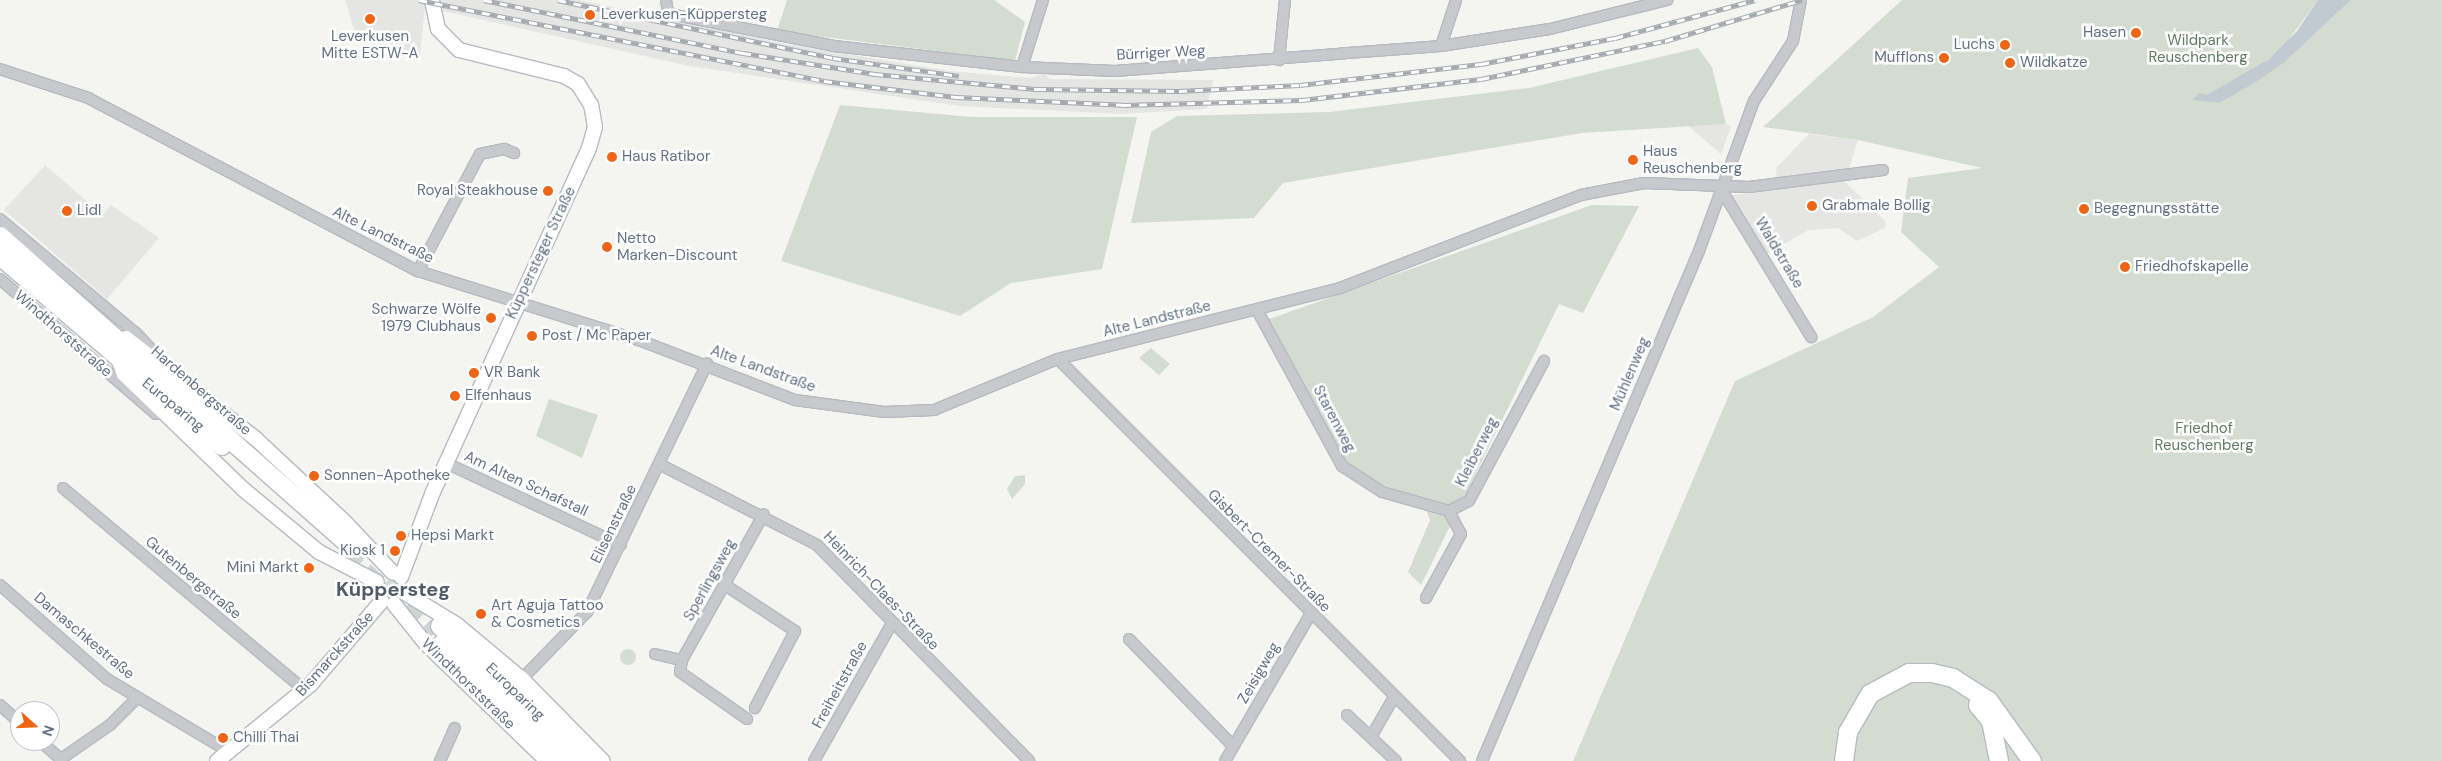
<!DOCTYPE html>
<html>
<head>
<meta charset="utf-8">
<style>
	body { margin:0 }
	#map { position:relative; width:2442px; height:761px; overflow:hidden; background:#f4f5f0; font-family:"DM Sans",sans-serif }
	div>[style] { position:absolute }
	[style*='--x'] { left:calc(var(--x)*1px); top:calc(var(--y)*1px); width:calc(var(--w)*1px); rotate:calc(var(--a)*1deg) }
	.built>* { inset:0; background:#e5e6e4 }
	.green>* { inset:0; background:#d4dcd1 }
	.round { border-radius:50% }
	.water>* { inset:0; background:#c1cad1 }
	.highway-tunnel>* { height:18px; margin-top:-9px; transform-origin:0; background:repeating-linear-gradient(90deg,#cfd4d5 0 18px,transparent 0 27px) }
	.roads { filter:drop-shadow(1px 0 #b6bac0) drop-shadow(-1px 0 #b6bac0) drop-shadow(0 1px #b6bac0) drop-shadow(0 -1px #b6bac0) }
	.street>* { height:10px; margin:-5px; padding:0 5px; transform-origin:5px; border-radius:5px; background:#c7c9cd }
	.secondary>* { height:14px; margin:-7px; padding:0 7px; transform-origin:7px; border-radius:7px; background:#fff }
	.highway>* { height:18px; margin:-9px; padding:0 9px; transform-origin:9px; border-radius:9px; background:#fff }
	.rail>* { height:4.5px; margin-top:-2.25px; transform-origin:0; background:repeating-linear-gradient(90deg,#fff 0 8px,#a4a9b0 0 16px); box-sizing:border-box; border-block:1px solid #a4a9b0 }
	.dots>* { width:14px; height:14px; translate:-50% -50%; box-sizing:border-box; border:2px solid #fff; border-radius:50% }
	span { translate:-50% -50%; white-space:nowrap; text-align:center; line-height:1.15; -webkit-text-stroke:5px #fff; paint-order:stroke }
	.poi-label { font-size:15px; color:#617084 }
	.left { translate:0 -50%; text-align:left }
	.right { translate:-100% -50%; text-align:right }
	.park-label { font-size:15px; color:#627a61 }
	.street-label { font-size:15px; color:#617084 }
	.district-label { font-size:20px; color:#505a68; font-weight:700 }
	.north { position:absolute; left:10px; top:701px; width:50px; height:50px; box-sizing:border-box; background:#fff; border:1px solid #c0c6ce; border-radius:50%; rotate:110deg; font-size:14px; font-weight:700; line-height:20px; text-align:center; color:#617084 }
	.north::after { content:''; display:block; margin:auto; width:18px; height:22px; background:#f06515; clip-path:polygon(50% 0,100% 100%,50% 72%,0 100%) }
</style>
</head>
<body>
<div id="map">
	<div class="built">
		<div style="clip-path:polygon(345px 0,579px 0,786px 44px,950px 71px,1031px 78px,1045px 73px,1049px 79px,1213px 80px,1207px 109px,1121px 114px,959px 106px,689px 66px,425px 7px,420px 54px,357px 39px)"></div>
		<div style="clip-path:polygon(1726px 124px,1731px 127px,1721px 154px,1688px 126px)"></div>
		<div style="clip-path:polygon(1809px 134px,1858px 140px,1845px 182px,1886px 222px,1885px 228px,1857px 241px,1838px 228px,1809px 230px,1765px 255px,1731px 195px,1777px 190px,1776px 168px)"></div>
		<div style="clip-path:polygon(45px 165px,103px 215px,111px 205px,159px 238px,107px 299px,4px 210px)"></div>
	</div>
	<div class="green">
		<div style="clip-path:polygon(787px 0,994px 0,1025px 22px,1015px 61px,777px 31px)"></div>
		<div style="clip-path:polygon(1902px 0,2318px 0,2281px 50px,2207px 101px,2219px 103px,2285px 62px,2351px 0,2442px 0,2442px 761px,1573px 761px,1735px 381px,1873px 317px,1939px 267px,1901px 232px,1908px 178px,1982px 168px,1858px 140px,1763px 127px)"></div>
		<div style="clip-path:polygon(1698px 48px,1712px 67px,1726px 124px,1582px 133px,1283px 183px,1254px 218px,1131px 223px,1151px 132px,1177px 116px,1329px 112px,1529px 88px)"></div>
		<div style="clip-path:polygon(840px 105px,972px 117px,1137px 117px,1102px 269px,1011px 283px,960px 316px,781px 261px)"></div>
		<div style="clip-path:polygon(1592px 205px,1639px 206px,1583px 313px,1559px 304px,1421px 585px,1408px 572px,1430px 520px,1422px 500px,1382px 485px,1347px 464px,1269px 319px)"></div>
		<div style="clip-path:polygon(1151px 348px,1170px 364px,1159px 375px,1139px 358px)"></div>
		<div style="clip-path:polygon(549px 399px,598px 415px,582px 458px,536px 436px)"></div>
		<div style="clip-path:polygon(1025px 475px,1025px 484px,1012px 499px,1007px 489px,1015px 476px)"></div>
		<div class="round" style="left:383px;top:580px;width:16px;height:16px"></div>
		<div class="round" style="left:620px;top:649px;width:16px;height:16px"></div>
	</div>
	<div class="water">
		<div style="clip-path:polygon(2318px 0,2351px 0,2285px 62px,2251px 85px,2219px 103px,2193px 100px,2199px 93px,2207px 95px,2269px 59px,2297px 31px)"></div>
	</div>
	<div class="highway-tunnel">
		<div style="--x:345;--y:553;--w:120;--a:42.6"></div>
	</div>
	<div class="roads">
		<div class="street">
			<div style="--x:666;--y:0;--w:12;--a:81"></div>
			<div style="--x:668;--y:12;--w:8;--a:23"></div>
			<div style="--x:675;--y:15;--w:162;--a:11"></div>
			<div style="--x:834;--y:46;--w:189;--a:6.4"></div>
			<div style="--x:1022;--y:67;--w:93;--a:2.5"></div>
			<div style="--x:1115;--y:71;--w:327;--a:-4.4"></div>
			<div style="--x:1441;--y:46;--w:110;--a:-8.9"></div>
			<div style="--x:1550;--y:29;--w:121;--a:-13.9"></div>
			<div style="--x:1441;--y:46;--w:48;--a:-71.9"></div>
			<div style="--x:1279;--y:60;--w:60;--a:-84.3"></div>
			<div style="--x:1022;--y:67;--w:70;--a:-72.6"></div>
			<div style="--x:0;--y:69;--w:93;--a:18.2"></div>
			<div style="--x:88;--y:98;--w:373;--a:27.7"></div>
			<div style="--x:418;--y:271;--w:237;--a:17.4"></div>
			<div style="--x:644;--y:342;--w:162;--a:21"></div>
			<div style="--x:795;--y:400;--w:90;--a:7.7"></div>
			<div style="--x:884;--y:412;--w:50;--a:-2.3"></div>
			<div style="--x:934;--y:410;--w:134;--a:-22.4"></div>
			<div style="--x:1058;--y:359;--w:291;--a:-14.1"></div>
			<div style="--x:1340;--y:288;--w:258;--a:-21.1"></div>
			<div style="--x:1581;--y:195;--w:64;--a:-10.8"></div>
			<div style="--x:1644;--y:183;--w:105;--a:2.2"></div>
			<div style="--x:1749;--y:187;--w:135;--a:-7.2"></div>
			<div style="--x:1719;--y:186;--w:177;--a:58.6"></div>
			<div style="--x:0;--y:219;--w:177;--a:40"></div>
			<div style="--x:136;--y:333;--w:37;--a:47"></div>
			<div style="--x:418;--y:271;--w:132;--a:-62.1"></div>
			<div style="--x:480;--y:154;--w:25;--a:-12"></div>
			<div style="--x:504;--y:149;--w:11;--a:22"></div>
			<div style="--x:0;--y:279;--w:206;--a:40.9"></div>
			<div style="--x:1257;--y:310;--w:178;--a:61.4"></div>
			<div style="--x:1342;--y:466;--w:48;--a:33"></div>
			<div style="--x:1382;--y:492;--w:70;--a:15.8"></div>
			<div style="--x:1058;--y:359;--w:569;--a:45"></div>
			<div style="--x:446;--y:463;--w:193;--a:25.1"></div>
			<div style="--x:659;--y:464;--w:178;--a:27.1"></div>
			<div style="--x:817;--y:545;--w:303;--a:45.5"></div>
			<div style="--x:63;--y:488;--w:315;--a:39.9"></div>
			<div style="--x:0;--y:585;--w:142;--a:41.3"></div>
			<div style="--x:107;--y:679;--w:141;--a:30.8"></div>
			<div style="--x:725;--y:585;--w:84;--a:33.3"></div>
			<div style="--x:795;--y:631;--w:87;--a:117.5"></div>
			<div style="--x:1426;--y:598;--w:73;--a:-61.3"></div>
			<div style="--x:1461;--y:534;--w:26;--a:-118"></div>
			<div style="--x:1449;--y:511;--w:22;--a:-27"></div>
			<div style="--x:1469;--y:501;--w:159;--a:-61.8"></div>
			<div style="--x:1129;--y:639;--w:149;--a:45.8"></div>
			<div style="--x:655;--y:654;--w:28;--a:13"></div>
			<div style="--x:682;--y:660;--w:167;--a:-60.7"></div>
			<div style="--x:682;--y:660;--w:12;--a:99"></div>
			<div style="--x:680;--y:672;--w:82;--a:35"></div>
			<div style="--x:522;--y:679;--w:93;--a:-45.9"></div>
			<div style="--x:587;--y:612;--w:276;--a:-64.2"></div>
			<div style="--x:0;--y:705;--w:27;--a:42"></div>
			<div style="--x:1347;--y:715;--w:67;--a:43.2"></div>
			<div style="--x:1371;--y:737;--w:46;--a:-60.1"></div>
			<div style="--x:40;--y:741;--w:28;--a:41"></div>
			<div style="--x:61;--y:759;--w:60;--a:-34.8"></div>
			<div style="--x:110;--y:725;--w:38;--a:-45"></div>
			<div style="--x:440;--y:761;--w:36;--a:-66"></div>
			<div style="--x:814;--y:761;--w:159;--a:-60.5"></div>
			<div style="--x:1225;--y:761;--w:169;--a:-59.8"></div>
			<div style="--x:1482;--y:761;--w:554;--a:-66.95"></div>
			<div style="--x:1699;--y:251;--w:160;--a:-69.9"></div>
			<div style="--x:1754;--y:101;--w:72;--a:-57"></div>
			<div style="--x:1793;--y:41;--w:42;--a:-79"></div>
		</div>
		<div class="secondary">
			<div style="--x:126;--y:338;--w:165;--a:37.8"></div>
			<div style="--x:256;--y:439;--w:120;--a:43"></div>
			<div style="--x:344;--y:521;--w:71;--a:46.7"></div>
			<div style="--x:118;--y:359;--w:16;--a:68"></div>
			<div style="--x:124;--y:374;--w:165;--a:44"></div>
			<div style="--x:243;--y:489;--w:99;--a:39.7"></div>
			<div style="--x:319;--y:552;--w:65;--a:27.3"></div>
			<div style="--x:401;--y:577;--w:91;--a:-69.4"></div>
			<div style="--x:433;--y:492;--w:378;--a:-65.6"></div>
			<div style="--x:589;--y:148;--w:22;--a:-74"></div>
			<div style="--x:595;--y:127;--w:22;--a:-100"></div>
			<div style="--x:591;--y:105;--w:25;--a:-122"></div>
			<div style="--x:578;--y:84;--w:16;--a:-150"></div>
			<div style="--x:564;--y:76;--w:108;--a:-166.1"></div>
			<div style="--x:459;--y:50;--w:30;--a:-135"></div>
			<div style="--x:438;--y:29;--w:30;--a:-102"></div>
			<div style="--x:405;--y:593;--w:60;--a:31.3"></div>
			<div style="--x:456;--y:624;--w:86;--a:39.8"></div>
			<div style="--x:522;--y:679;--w:115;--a:45.4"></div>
			<div style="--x:394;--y:604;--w:51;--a:51.3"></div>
			<div style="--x:426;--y:644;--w:168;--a:44"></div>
			<div style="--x:217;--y:761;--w:122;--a:-39.3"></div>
			<div style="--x:311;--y:684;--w:109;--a:-49.5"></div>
		</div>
		<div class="highway">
			<div style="--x:0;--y:236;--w:469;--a:41.5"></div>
			<div style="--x:0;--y:256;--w:292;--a:40.6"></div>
			<div style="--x:440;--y:626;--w:200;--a:42.4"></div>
			<div style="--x:443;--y:643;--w:170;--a:44"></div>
			<div style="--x:1978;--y:705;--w:21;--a:51"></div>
			<div style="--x:1991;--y:721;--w:41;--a:78.7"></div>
			<div style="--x:1844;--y:761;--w:29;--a:-82"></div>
			<div style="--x:1848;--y:732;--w:44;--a:-59.9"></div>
			<div style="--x:1870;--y:694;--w:44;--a:-28.3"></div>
			<div style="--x:1909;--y:673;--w:23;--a:0"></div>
			<div style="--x:1932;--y:673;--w:22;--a:13"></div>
			<div style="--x:1953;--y:678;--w:43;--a:32.6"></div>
			<div style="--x:1989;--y:701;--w:74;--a:54.4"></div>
		</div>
	</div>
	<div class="rail">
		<div style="--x:419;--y:0;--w:413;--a:11.3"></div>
		<div style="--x:824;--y:81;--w:133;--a:6.9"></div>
		<div style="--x:956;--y:97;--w:167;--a:2.7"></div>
		<div style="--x:1123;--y:105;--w:179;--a:-1.6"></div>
		<div style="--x:1302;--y:100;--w:180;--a:-6.7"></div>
		<div style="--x:1481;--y:79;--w:188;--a:-11.7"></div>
		<div style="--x:1665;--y:41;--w:143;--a:-16.7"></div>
		<div style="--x:484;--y:0;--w:264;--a:11.6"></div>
		<div style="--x:743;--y:53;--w:134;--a:9"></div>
		<div style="--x:875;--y:74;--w:164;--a:5.3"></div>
		<div style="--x:1038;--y:89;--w:141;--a:0.8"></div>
		<div style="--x:1179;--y:91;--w:121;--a:-2.8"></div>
		<div style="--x:1300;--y:85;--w:182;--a:-6.6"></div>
		<div style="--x:1481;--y:64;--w:136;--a:-11"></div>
		<div style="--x:1615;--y:38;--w:145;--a:-15.2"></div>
		<div style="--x:558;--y:0;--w:281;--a:11.9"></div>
		<div style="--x:833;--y:58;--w:127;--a:8.1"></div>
	</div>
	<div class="dots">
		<div style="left:590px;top:15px;background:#f06515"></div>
		<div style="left:370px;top:19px;background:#f06515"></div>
		<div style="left:2136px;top:33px;background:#f06515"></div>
		<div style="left:2005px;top:45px;background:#f06515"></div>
		<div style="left:1944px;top:58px;background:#f06515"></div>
		<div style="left:2010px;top:63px;background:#f06515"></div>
		<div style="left:612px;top:157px;background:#f06515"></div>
		<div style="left:1633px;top:160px;background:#f06515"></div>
		<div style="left:548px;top:191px;background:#f06515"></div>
		<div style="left:1812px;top:206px;background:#f06515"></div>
		<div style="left:2084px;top:209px;background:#f06515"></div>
		<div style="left:67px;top:211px;background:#f06515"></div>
		<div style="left:607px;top:247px;background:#f06515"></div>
		<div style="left:2125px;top:267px;background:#f06515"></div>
		<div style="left:491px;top:318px;background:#f06515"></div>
		<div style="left:532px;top:336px;background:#f06515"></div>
		<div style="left:474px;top:373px;background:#f06515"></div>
		<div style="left:455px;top:396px;background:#f06515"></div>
		<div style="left:314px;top:476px;background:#f06515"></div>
		<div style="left:401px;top:536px;background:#f06515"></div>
		<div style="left:395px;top:551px;background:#f06515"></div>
		<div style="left:309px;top:568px;background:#f06515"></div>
		<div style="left:481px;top:614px;background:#f06515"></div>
		<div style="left:223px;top:738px;background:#f06515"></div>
	</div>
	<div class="poi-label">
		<span class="left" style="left:601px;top:15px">Leverkusen-Küppersteg</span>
		<span class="right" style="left:2126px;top:33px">Hasen</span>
		<span style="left:370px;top:45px">Leverkusen<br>Mitte ESTW-A</span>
		<span class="right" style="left:1995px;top:45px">Luchs</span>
		<span class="right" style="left:1934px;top:58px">Mufflons</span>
		<span class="left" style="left:2020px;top:63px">Wildkatze</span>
		<span class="left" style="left:1643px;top:160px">Haus<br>Reuschenberg</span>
		<span class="left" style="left:622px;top:157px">Haus Ratibor</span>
		<span class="right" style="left:538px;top:191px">Royal Steakhouse</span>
		<span class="left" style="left:1822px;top:206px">Grabmale Bollig</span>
		<span class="left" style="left:2094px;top:209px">Begegnungsstätte</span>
		<span class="left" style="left:77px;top:211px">Lidl</span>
		<span class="left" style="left:617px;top:247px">Netto<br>Marken-Discount</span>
		<span class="left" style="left:2135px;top:267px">Friedhofskapelle</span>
		<span class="right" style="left:481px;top:318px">Schwarze Wölfe<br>1979 Clubhaus</span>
		<span class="left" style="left:542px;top:336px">Post / Mc Paper</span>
		<span class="left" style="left:484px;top:373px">VR Bank</span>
		<span class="left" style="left:465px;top:396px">Elfenhaus</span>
		<span class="left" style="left:324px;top:476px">Sonnen-Apotheke</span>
		<span class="left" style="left:411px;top:536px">Hepsi Markt</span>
		<span class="right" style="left:385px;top:551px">Kiosk 1</span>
		<span class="right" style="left:299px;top:568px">Mini Markt</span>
		<span class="left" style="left:491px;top:614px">Art Aguja Tattoo<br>&amp; Cosmetics</span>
		<span class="left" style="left:233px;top:738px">Chilli Thai</span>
	</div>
	<div class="park-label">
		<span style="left:2198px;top:49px">Wildpark<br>Reuschenberg</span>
		<span style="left:2204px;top:437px">Friedhof<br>Reuschenberg</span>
	</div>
	<div class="street-label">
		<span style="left:1161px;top:53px;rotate:-3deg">Bürriger Weg</span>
		<span style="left:383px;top:235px;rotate:26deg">Alte Landstraße</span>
		<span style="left:541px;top:253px;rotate:-65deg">Küppersteger Straße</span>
		<span style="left:1779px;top:253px;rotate:59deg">Waldstraße</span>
		<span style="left:1157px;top:319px;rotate:-14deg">Alte Landstraße</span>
		<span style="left:63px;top:334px;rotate:41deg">Windthorststraße</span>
		<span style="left:763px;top:369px;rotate:20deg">Alte Landstraße</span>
		<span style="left:1630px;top:374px;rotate:-67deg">Mühlenweg</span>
		<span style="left:201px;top:391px;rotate:41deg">Hardenbergstraße</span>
		<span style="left:173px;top:405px;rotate:39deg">Europaring</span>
		<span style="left:1334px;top:419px;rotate:62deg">Starenweg</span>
		<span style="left:1477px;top:452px;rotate:-63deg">Kleiberweg</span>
		<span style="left:526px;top:484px;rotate:25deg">Am Alten Schafstall</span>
		<span style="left:614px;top:524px;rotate:-64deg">Elisenstraße</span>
		<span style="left:1269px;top:551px;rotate:45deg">Gisbert-Cremer-Straße</span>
		<span style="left:193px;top:578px;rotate:40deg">Gutenbergstraße</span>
		<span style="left:710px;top:580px;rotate:-61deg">Sperlingsweg</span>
		<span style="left:881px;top:591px;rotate:46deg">Heinrich-Claes-Straße</span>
		<span style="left:84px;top:636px;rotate:40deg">Damaschkestraße</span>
		<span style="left:335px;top:654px;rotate:-48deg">Bismarckstraße</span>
		<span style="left:1259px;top:673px;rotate:-60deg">Zeisigweg</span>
		<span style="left:468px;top:684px;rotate:44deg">Windthorststraße</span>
		<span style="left:840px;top:685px;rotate:-61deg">Freiheitstraße</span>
		<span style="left:515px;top:692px;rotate:44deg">Europaring</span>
	</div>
	<div class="district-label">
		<span style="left:393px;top:589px">Küppersteg</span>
	</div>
	<div class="north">N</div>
</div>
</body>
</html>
